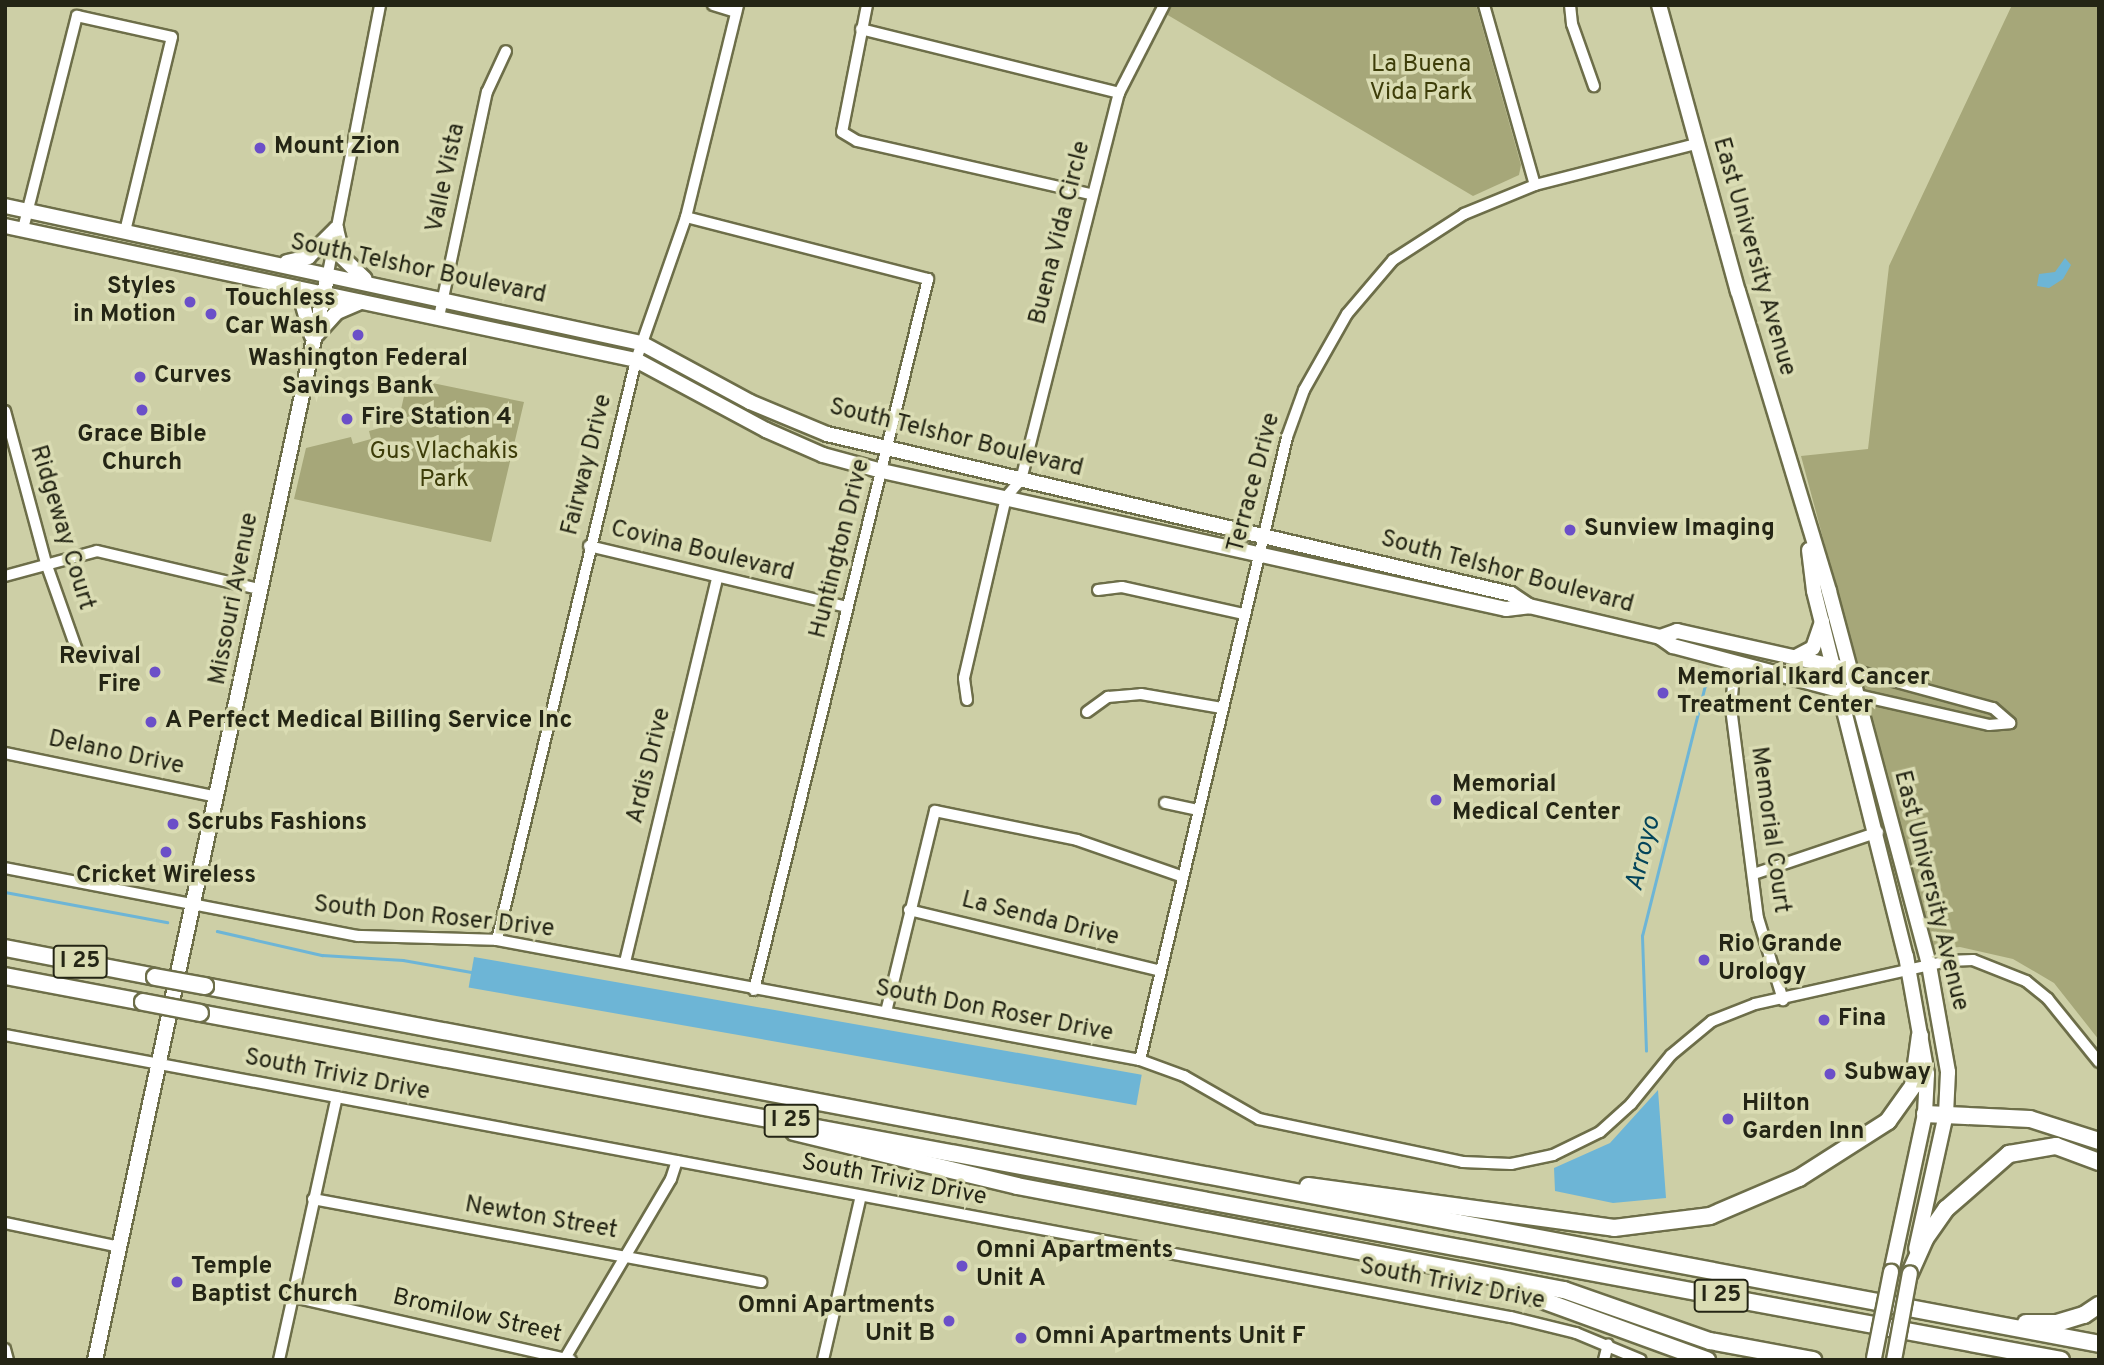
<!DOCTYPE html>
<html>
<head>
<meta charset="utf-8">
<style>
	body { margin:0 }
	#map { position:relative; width:2104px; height:1365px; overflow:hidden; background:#cdcfa6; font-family:Overpass,sans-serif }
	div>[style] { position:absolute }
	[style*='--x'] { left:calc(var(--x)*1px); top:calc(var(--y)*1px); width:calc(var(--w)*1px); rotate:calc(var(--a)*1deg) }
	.green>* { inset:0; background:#a6a779 }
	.water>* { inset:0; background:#6db5d6; transform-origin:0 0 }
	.stream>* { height:2.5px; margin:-1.25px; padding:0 1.25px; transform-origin:1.25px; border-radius:1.25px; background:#6db5d6 }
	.roads { filter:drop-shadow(2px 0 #6d6e49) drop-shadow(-2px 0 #6d6e49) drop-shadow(0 2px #6d6e49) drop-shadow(0 -2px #6d6e49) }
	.minor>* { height:10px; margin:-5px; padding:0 5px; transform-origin:5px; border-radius:5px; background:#fff }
	.major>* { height:14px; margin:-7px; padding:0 7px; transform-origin:7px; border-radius:7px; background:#fff }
	.highway>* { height:16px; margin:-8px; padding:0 8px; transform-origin:8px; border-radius:8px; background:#fff }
	.bridges { filter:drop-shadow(2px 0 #6d6e49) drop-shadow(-2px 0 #6d6e49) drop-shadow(0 2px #6d6e49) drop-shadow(0 -2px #6d6e49) }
	.major-bridge>* { height:14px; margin:-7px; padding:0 7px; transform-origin:7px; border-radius:7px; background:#fff }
	.highway-bridge>* { height:16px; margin:-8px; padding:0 8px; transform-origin:8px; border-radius:8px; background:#fff }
	.dots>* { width:19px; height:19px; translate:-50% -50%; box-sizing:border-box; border:4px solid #dadcb3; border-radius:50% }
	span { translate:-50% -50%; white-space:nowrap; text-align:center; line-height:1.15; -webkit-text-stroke:7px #dadcb3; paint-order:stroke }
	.shield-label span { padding:2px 5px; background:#dadcb3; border:2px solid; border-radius:5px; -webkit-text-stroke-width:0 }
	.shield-label { font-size:23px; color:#242515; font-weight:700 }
	.park-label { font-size:24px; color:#3d3d09 }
	.poi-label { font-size:24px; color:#242515; font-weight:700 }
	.left { translate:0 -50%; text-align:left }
	.right { translate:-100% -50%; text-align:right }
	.street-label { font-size:24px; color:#242515 }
	.water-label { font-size:26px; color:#03445a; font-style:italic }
	.frame { position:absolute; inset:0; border:7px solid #242515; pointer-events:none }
</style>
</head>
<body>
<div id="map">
	<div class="green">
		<div style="clip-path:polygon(1172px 5px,1476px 5px,1521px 165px,1519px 175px,1473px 196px,1166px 14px)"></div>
		<div style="clip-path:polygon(2012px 5px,2099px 5px,2099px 1040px,2054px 983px,2013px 959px,1960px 947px,1933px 949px,1801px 456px,1868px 449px,1889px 266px)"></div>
		<div style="clip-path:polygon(408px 378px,524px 402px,491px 542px,294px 499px,306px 448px,351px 437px,353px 444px,371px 439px,369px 431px,398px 423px)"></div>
	</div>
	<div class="water">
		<div style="clip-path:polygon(2065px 258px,2071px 265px,2063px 279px,2049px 288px,2037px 286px,2039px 274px,2055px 272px)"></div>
		<div style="left:474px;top:957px;width:678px;height:31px;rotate:10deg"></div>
		<div style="clip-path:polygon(1658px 1090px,1666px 1198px,1613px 1203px,1555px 1191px,1554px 1168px,1610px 1143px)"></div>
	</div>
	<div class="stream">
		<div style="--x:5;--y:892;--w:165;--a:10.5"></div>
		<div style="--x:217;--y:931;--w:108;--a:12.9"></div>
		<div style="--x:322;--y:955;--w:81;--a:3.5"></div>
		<div style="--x:403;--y:960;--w:69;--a:10"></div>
		<div style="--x:1646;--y:1051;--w:115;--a:-92"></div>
		<div style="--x:1642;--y:936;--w:275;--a:-75.9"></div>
	</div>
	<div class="roads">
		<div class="minor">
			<div style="--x:713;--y:5;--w:24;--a:17"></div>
			<div style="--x:867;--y:5;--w:129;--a:101.1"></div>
			<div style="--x:842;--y:132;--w:17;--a:31"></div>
			<div style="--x:857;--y:141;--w:239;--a:12.8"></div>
			<div style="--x:1484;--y:5;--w:187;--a:74.2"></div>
			<div style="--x:1570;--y:5;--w:19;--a:84"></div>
			<div style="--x:1572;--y:24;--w:66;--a:70.5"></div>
			<div style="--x:861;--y:29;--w:266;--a:13.9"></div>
			<div style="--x:686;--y:217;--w:250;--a:14.4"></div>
			<div style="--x:928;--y:279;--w:732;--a:103.75"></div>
			<div style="--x:23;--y:229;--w:220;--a:-75.8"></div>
			<div style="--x:77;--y:16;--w:97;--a:12.5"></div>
			<div style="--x:172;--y:37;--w:201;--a:103.6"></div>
			<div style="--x:328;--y:273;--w:273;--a:-79"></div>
			<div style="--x:439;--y:317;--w:230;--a:-78"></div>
			<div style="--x:487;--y:92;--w:45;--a:-65.1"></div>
			<div style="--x:5;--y:411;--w:157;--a:74.9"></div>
			<div style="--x:46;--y:563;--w:99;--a:70.5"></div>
			<div style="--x:589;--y:546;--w:265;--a:13.3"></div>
			<div style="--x:5;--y:576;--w:95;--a:-15.2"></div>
			<div style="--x:97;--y:551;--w:166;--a:13.2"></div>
			<div style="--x:1098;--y:590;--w:24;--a:-7"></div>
			<div style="--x:1122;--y:587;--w:125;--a:12.5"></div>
			<div style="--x:1735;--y:663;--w:45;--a:95.1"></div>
			<div style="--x:1731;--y:708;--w:212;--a:82.7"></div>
			<div style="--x:1758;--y:918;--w:86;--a:73"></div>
			<div style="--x:1849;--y:669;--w:149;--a:15.2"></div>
			<div style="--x:1993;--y:708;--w:23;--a:41"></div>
			<div style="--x:1857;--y:695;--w:135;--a:12.8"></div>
			<div style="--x:1989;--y:725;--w:21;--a:-5"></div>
			<div style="--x:967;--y:700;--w:22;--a:-98"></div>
			<div style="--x:964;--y:678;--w:186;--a:-76.9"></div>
			<div style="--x:1006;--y:497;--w:23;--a:-49"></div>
			<div style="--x:1021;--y:480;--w:399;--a:-75.8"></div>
			<div style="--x:1119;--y:93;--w:99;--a:-62.9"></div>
			<div style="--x:1087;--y:712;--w:26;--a:-36"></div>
			<div style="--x:1108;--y:697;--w:33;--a:-5"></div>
			<div style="--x:1141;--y:694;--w:82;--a:9.8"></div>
			<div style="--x:5;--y:753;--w:217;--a:11.7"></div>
			<div style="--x:1165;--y:803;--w:34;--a:12"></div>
			<div style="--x:5;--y:868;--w:359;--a:10.9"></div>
			<div style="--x:358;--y:936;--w:139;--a:1.6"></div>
			<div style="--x:497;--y:940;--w:654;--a:10.57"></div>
			<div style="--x:1140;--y:1060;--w:47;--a:20"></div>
			<div style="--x:1184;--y:1076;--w:86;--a:29.8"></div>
			<div style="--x:1259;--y:1119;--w:208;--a:11.9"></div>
			<div style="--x:1463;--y:1162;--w:48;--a:2.4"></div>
			<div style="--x:1511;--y:1164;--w:43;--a:-12.1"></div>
			<div style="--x:1553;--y:1155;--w:52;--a:-26.1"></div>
			<div style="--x:1600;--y:1132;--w:42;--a:-42.1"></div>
			<div style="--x:1631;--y:1104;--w:63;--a:-50.8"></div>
			<div style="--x:1671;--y:1055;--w:53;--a:-39.7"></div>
			<div style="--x:1712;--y:1021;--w:46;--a:-21.6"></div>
			<div style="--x:1755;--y:1004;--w:197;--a:-12.6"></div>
			<div style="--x:1947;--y:961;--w:26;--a:-2"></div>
			<div style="--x:1973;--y:960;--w:57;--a:21.6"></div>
			<div style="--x:2026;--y:981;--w:28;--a:39"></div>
			<div style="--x:2048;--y:999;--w:81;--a:51"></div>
			<div style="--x:1754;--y:874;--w:131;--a:-18.7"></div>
			<div style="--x:909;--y:910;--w:259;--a:13.6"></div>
			<div style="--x:497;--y:940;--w:596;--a:-76.52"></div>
			<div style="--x:636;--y:360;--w:151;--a:-70.7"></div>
			<div style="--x:686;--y:217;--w:218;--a:-76.2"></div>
			<div style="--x:625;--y:962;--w:394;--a:-76.5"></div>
			<div style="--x:886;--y:1012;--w:207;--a:-76.3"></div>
			<div style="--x:935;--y:811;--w:145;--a:11.5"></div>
			<div style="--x:1077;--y:840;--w:112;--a:19.2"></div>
			<div style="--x:5;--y:1035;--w:1532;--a:10.61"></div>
			<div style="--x:1511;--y:1317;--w:67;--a:13.8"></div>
			<div style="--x:1576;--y:1333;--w:70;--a:22.6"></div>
			<div style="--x:1140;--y:1060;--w:640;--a:-76.72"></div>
			<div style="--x:1287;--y:437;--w:50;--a:-70.1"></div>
			<div style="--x:1304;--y:390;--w:87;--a:-60.5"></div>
			<div style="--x:1347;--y:314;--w:71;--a:-49.6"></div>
			<div style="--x:1393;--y:260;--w:85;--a:-32.9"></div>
			<div style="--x:1464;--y:214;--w:77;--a:-22.2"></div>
			<div style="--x:1535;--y:185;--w:166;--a:-14.3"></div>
			<div style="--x:313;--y:1199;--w:456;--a:10.5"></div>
			<div style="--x:5;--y:1223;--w:117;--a:11.8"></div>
			<div style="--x:293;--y:1297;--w:285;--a:12.8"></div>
			<div style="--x:5;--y:1349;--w:11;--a:75"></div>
			<div style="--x:279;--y:1360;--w:269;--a:-77.6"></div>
			<div style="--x:564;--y:1360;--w:210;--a:-59.4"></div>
			<div style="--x:671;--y:1179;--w:19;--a:-72"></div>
			<div style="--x:823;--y:1360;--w:168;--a:-77"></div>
			<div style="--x:1604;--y:1360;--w:16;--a:-76"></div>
		</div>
		<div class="major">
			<div style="--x:1659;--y:5;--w:297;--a:74.6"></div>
			<div style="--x:1738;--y:291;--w:313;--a:73.1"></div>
			<div style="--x:1829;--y:591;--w:387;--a:75"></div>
			<div style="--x:1929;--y:965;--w:109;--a:79.9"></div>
			<div style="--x:1948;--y:1072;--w:42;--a:92.7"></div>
			<div style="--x:1946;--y:1114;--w:138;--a:102.5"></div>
			<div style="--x:5;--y:206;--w:651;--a:12.16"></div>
			<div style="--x:641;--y:343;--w:124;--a:28.4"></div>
			<div style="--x:750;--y:402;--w:83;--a:22.6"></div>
			<div style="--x:827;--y:434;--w:702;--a:13.17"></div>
			<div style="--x:1511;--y:594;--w:22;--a:34"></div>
			<div style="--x:1529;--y:606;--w:135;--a:13.3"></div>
			<div style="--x:1660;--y:637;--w:16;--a:35"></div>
			<div style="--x:1673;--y:646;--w:190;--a:14.9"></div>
			<div style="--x:5;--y:226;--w:645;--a:11.99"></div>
			<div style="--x:636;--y:360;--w:148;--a:28.3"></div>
			<div style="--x:766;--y:430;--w:62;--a:23.7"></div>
			<div style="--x:823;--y:455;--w:61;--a:15.2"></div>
			<div style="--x:882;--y:471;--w:639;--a:12.47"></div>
			<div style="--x:1506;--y:609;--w:23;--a:-7"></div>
			<div style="--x:336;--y:229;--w:30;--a:76"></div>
			<div style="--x:343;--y:258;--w:30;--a:44"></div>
			<div style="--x:287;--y:262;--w:22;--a:-13"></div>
			<div style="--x:308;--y:257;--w:40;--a:-45"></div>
			<div style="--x:283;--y:287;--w:24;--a:38"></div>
			<div style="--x:302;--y:302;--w:35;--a:74"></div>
			<div style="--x:317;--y:334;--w:30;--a:-48"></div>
			<div style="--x:337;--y:312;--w:26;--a:-23"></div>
			<div style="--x:1809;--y:550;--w:41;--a:83"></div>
			<div style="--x:1814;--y:591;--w:376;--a:75.9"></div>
			<div style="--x:1906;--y:956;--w:120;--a:79.9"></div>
			<div style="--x:1927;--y:1074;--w:40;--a:92.9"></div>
			<div style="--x:1925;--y:1114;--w:162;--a:102.1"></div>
			<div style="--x:1660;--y:637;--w:18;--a:-19"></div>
			<div style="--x:1677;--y:631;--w:168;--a:12.7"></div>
			<div style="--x:1794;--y:658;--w:21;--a:-28"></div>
			<div style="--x:1813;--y:648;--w:28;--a:-71"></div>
			<div style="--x:95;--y:1360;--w:1101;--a:-77.89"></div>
		</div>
		<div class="highway">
			<div style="--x:5;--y:948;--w:153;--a:10.9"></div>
			<div style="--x:5;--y:976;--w:140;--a:10.7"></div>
			<div style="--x:205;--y:986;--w:1928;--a:10.7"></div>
			<div style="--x:200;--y:1013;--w:1893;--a:10.56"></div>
			<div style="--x:1925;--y:1114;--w:105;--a:2.7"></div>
			<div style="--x:2030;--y:1119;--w:72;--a:17.7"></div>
			<div style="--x:794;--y:1132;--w:229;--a:13.6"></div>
			<div style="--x:1017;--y:1186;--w:557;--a:10.77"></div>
			<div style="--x:1564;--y:1290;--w:155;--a:19.3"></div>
			<div style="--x:1710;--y:1341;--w:105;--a:10.5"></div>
			<div style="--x:1308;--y:1186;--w:309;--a:7.8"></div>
			<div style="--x:1614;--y:1228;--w:97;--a:-7.1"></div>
			<div style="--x:1710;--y:1216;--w:97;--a:-23.1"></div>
			<div style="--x:1799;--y:1178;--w:106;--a:-32.6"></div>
			<div style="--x:1888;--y:1121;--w:43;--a:-54.5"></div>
			<div style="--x:1913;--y:1086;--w:51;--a:-82.2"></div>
			<div style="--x:1910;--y:1273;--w:37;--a:-66"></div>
			<div style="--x:1925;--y:1239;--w:37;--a:-55"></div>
			<div style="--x:1946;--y:1209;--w:84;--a:-41.1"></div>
			<div style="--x:2009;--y:1154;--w:48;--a:-9.7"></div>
			<div style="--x:2056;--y:1146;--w:46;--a:20.4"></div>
			<div style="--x:1506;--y:1287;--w:214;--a:20"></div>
			<div style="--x:2026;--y:1323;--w:31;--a:0"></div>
			<div style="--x:2057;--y:1323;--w:28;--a:-17"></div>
			<div style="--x:2084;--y:1315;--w:18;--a:-34"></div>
		</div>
	</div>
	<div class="bridges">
		<div class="major-bridge">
			<div style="--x:1874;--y:1358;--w:88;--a:-78.8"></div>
			<div style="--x:1894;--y:1360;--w:88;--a:-79.6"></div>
		</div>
		<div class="highway-bridge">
			<div style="--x:155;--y:977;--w:51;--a:10.2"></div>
			<div style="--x:143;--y:1002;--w:58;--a:10.9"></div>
		</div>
	</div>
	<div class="dots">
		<div style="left:260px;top:148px;background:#6b4fc8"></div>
		<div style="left:190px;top:302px;background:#6b4fc8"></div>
		<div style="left:211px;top:314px;background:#6b4fc8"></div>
		<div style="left:358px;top:335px;background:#6b4fc8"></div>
		<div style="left:140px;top:377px;background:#6b4fc8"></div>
		<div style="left:142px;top:410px;background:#6b4fc8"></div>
		<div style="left:347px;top:419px;background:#6b4fc8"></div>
		<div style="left:1570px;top:530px;background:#6b4fc8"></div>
		<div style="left:155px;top:672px;background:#6b4fc8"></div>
		<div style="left:1663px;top:693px;background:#6b4fc8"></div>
		<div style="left:151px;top:722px;background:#6b4fc8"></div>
		<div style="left:1436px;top:800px;background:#6b4fc8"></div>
		<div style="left:173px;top:824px;background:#6b4fc8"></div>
		<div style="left:166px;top:852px;background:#6b4fc8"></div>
		<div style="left:1704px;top:960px;background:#6b4fc8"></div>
		<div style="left:1824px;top:1020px;background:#6b4fc8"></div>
		<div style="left:1830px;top:1074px;background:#6b4fc8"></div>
		<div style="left:1728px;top:1119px;background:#6b4fc8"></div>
		<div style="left:962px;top:1266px;background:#6b4fc8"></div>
		<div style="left:177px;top:1282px;background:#6b4fc8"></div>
		<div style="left:949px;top:1321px;background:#6b4fc8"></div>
		<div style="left:1021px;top:1338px;background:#6b4fc8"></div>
	</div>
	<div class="shield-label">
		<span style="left:80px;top:962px">I 25</span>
		<span style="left:791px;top:1121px">I 25</span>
		<span style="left:1721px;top:1296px">I 25</span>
	</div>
	<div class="park-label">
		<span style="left:1421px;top:80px">La Buena<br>Vida Park</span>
		<span style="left:444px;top:467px">Gus Vlachakis<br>Park</span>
	</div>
	<div class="poi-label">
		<span class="left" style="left:274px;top:148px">Mount Zion</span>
		<span class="right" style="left:176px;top:302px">Styles<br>in Motion</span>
		<span class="left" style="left:225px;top:314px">Touchless<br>Car Wash</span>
		<span style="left:358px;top:374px">Washington Federal<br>Savings Bank</span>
		<span class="left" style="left:154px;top:377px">Curves</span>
		<span class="left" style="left:361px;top:419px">Fire Station 4</span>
		<span style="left:142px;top:450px">Grace Bible<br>Church</span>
		<span class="left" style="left:1584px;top:530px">Sunview Imaging</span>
		<span class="right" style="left:141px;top:672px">Revival<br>Fire</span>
		<span class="left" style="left:1677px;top:693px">Memorial Ikard Cancer<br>Treatment Center</span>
		<span class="left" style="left:165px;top:722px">A Perfect Medical Billing Service Inc</span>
		<span class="left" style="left:1452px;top:800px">Memorial<br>Medical Center</span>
		<span class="left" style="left:187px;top:824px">Scrubs Fashions</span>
		<span style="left:166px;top:877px">Cricket Wireless</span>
		<span class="left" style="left:1718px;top:960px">Rio Grande<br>Urology</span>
		<span class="left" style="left:1838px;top:1020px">Fina</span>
		<span class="left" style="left:1844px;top:1074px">Subway</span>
		<span class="left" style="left:1742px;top:1119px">Hilton<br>Garden Inn</span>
		<span class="left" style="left:976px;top:1266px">Omni Apartments<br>Unit A</span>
		<span class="left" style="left:191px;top:1282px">Temple<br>Baptist Church</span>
		<span class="right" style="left:935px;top:1321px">Omni Apartments<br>Unit B</span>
		<span class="left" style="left:1035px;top:1338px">Omni Apartments Unit F</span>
	</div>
	<div class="street-label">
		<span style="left:447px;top:178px;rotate:-78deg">Valle Vista</span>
		<span style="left:1061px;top:233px;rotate:-76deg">Buena Vida Circle</span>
		<span style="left:1753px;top:257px;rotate:74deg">East University Avenue</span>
		<span style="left:418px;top:270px;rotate:12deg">South Telshor Boulevard</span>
		<span style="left:956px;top:439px;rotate:14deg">South Telshor Boulevard</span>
		<span style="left:588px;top:465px;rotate:-76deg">Fairway Drive</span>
		<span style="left:1255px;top:483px;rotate:-75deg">Terrace Drive</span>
		<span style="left:61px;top:528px;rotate:73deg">Ridgeway Court</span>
		<span style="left:841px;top:549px;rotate:-76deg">Huntington Drive</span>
		<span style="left:702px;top:552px;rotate:14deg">Covina Boulevard</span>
		<span style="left:1507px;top:573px;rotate:15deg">South Telshor Boulevard</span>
		<span style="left:235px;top:599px;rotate:-79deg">Missouri Avenue</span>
		<span style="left:116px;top:754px;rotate:12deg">Delano Drive</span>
		<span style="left:650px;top:766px;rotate:-76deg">Ardis Drive</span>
		<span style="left:1769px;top:830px;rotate:82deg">Memorial Court</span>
		<span style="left:1930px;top:891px;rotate:76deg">East University Avenue</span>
		<span style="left:434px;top:918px;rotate:6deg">South Don Roser Drive</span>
		<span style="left:1040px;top:920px;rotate:14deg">La Senda Drive</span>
		<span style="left:994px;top:1012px;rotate:11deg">South Don Roser Drive</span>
		<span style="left:337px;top:1076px;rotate:11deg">South Triviz Drive</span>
		<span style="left:894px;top:1181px;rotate:11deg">South Triviz Drive</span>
		<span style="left:541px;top:1219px;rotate:10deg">Newton Street</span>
		<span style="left:1452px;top:1285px;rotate:11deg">South Triviz Drive</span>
		<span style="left:477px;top:1317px;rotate:13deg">Bromilow Street</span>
	</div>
	<div class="water-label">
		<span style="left:1644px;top:854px;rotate:-76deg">Arroyo</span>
	</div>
	<div class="frame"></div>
</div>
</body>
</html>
